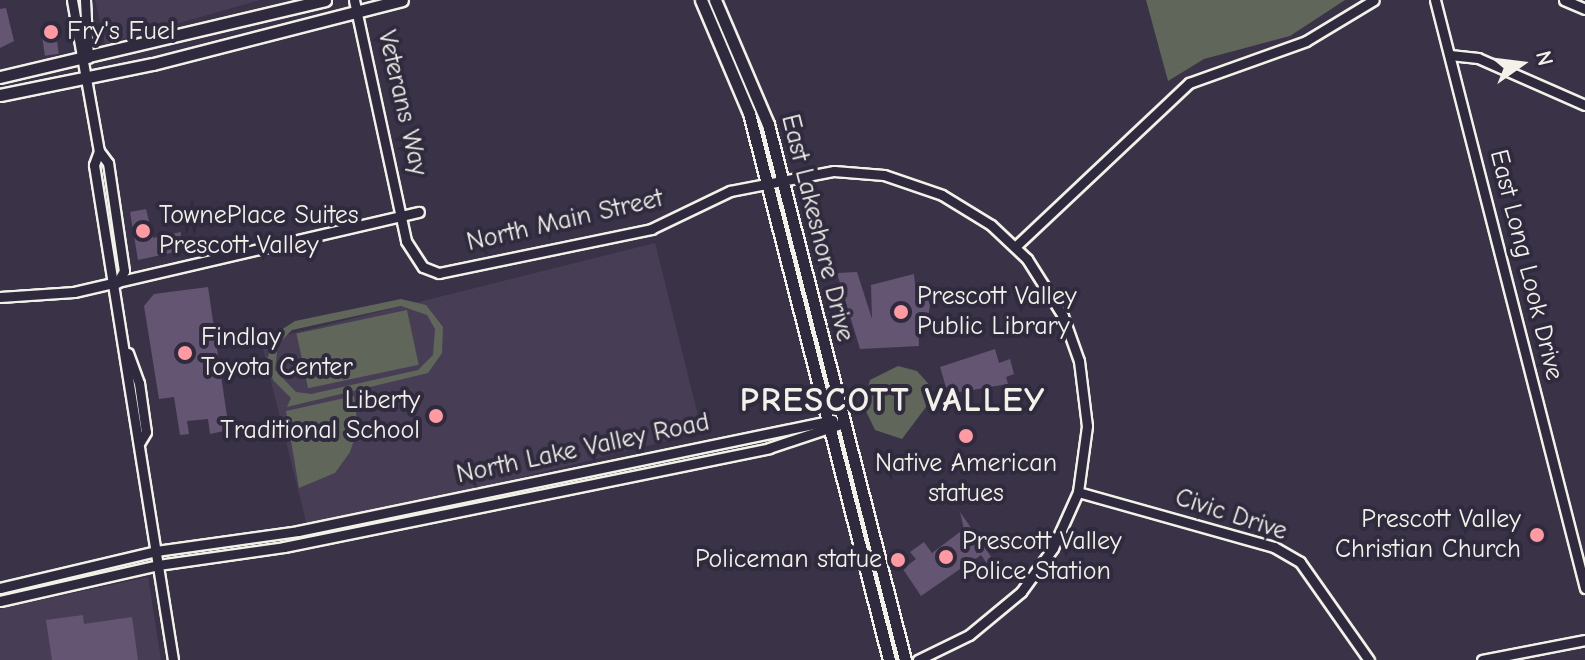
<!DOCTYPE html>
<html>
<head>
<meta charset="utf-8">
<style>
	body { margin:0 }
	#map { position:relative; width:1585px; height:660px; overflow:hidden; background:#3a3348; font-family:"Comic Neue",sans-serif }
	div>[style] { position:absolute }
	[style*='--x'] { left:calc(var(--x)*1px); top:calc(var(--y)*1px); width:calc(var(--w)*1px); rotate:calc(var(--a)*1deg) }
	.built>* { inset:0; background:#473e55; transform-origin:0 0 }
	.green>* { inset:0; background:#606659; transform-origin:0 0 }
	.building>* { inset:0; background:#645673; transform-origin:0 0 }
	.roads { filter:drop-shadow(2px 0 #f4f1e8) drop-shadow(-2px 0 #f4f1e8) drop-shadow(0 2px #f4f1e8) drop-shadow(0 -2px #f4f1e8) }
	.minor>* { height:9px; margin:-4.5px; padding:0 4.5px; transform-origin:4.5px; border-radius:4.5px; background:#2f2a3d }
	.major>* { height:11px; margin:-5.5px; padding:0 5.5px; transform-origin:5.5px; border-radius:5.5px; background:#2f2a3d }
	.dots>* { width:22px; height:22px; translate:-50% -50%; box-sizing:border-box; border:4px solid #2f2a3d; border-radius:50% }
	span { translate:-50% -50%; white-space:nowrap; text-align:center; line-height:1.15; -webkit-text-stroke:8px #2f2a3d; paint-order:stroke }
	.poi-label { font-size:26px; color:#f4f1e8 }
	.left { translate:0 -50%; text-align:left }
	.right { translate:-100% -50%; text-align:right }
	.street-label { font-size:26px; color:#f4f1e8 }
	.district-label { font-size:34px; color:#f4f1e8; font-weight:700; letter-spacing:2px }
	.north { position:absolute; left:1481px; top:24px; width:80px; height:80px; -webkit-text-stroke:6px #2f2a3d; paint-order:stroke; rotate:76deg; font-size:22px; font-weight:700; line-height:32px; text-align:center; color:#f4f1e8 }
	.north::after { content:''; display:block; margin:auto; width:28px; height:36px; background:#f4f1e8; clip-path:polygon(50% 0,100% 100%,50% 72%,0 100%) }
</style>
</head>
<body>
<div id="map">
	<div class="built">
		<div style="clip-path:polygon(95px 0,260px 0,105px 44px)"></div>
		<div style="left:655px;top:243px;width:195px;height:406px;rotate:76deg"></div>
		<div style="clip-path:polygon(148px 577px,161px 660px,0 660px,0 609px)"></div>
	</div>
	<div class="green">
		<div style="clip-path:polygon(1146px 0,1345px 0,1290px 36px,1204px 59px,1168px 81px)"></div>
		<div style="clip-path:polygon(evenodd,401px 299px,426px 305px,443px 327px,442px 353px,428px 373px,287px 407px,291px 398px,273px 380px,267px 359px,278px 332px,295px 321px,401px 299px,401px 306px,427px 315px,435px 329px,433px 355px,418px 370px,311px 394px,296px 392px,275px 370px,278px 344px,292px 330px,401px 306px)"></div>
		<div style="left:407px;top:310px;width:56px;height:113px;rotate:78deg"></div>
		<div style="clip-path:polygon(898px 366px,917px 371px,933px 389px,932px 399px,902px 439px,875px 430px,863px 405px,870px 380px)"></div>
		<div style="clip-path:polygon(354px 396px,358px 428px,350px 452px,335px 473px,299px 488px,286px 411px)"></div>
	</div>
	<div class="building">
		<div style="clip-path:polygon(6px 8px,14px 41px,0 48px,0 9px)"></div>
		<div style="left:55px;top:27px;width:27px;height:14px;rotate:82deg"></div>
		<div style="clip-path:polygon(146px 209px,153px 238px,181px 232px,180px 251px,138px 260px,130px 212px)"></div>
		<div style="clip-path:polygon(857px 272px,872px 319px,871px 285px,914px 274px,916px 295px,926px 295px,930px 305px,928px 317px,918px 320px,919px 346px,860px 349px,837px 273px)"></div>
		<div style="clip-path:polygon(208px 287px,229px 430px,210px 434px,208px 419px,187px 421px,189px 434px,180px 435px,174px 397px,159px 399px,144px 306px,154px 294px)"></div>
		<div style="clip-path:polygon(995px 349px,999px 363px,1010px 359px,1014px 374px,1006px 377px,1008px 384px,948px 394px,940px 367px)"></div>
		<div style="clip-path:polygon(960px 512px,994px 561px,988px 565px,981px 555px,967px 565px,972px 572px,965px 577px,960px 569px,921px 596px,903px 569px,916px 559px,910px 552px,924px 542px,932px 553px,964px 529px)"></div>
		<div style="clip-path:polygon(83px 615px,84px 624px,132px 617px,138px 660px,52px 660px,46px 620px)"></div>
	</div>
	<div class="roads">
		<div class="minor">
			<div style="--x:72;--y:0;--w:153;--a:79.9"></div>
			<div style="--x:85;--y:0;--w:58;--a:87"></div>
			<div style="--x:354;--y:0;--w:247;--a:77.8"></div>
			<div style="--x:406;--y:241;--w:31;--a:57"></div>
			<div style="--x:423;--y:267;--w:17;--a:21"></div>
			<div style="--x:439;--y:273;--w:217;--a:-11.7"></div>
			<div style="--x:651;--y:229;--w:88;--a:-25.7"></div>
			<div style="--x:730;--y:191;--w:106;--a:-10.9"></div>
			<div style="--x:834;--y:171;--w:50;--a:4.6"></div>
			<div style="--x:884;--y:175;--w:61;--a:19"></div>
			<div style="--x:942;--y:195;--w:57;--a:31.5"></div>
			<div style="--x:991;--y:225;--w:50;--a:43.4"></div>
			<div style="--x:1027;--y:259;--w:67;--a:57.7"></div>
			<div style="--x:1063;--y:316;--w:48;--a:70.4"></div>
			<div style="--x:1079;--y:361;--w:65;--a:83"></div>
			<div style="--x:1087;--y:426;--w:67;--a:97.8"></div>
			<div style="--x:1078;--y:492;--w:61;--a:114.1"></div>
			<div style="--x:1053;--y:548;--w:54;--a:126"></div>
			<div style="--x:1021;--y:592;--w:67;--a:140.4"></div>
			<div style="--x:969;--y:635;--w:57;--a:153.9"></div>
			<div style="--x:1435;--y:0;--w:607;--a:75.69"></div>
			<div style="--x:1564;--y:0;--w:23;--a:23"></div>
			<div style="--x:1450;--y:55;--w:28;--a:6"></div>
			<div style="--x:1478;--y:58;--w:117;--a:23.7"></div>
			<div style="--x:1015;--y:247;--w:239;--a:-43.3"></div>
			<div style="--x:1189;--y:83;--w:124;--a:-19.7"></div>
			<div style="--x:1306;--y:41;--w:79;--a:-31.1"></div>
			<div style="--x:117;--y:283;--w:14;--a:-60"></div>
			<div style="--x:124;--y:271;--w:109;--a:-98.4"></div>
			<div style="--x:108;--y:163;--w:15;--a:-127"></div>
			<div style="--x:99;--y:151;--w:15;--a:110"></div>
			<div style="--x:94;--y:165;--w:501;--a:80.93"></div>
			<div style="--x:0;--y:297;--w:74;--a:-3.9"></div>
			<div style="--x:74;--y:292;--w:354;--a:-13.1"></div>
			<div style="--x:128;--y:353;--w:32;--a:70"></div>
			<div style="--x:139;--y:383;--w:49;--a:81.9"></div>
			<div style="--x:146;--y:432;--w:12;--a:121"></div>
			<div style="--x:1078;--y:492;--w:204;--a:15.7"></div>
			<div style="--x:1274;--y:547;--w:30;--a:30"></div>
			<div style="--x:1300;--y:562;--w:120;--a:54.9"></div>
			<div style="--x:0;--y:588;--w:160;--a:-13.3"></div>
			<div style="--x:156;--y:551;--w:143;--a:-8"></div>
			<div style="--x:298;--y:531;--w:546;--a:-11.72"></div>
			<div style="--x:0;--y:601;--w:162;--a:-12.8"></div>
			<div style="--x:158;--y:565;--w:127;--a:-8.1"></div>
			<div style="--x:284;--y:547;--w:495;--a:-11.5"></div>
			<div style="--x:769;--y:448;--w:79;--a:-18.4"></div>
			<div style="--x:1482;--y:660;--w:105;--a:-11"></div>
		</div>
		<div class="major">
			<div style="--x:701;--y:0;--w:123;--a:67"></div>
			<div style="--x:749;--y:113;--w:565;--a:75.64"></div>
			<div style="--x:715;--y:0;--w:135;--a:66.9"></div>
			<div style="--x:768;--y:124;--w:553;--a:75.66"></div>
			<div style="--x:0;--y:77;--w:334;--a:-13.3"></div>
			<div style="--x:0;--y:95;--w:156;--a:-11.5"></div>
			<div style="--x:153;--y:64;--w:257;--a:-14.4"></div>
		</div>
	</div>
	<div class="dots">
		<div style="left:51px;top:32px;background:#ff9aa2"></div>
		<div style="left:143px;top:231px;background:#ff9aa2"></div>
		<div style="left:901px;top:312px;background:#ff9aa2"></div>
		<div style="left:185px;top:353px;background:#ff9aa2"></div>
		<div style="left:436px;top:416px;background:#ff9aa2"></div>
		<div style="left:966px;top:436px;background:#ff9aa2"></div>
		<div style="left:1537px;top:535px;background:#ff9aa2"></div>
		<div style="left:946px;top:557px;background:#ff9aa2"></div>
		<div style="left:898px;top:560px;background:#ff9aa2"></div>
	</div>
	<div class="poi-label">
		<span class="left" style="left:67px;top:32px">Fry's Fuel</span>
		<span class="left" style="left:159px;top:231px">TownePlace Suites<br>Prescott Valley</span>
		<span class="left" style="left:917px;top:312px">Prescott Valley<br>Public Library</span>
		<span class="left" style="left:201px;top:353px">Findlay<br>Toyota Center</span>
		<span class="right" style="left:420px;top:416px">Liberty<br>Traditional School</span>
		<span style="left:966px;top:479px">Native American<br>statues</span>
		<span class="right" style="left:1521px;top:535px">Prescott Valley<br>Christian Church</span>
		<span class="left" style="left:962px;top:557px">Prescott Valley<br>Police Station</span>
		<span class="right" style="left:882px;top:560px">Policeman statue</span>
	</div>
	<div class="street-label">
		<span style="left:402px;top:103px;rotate:77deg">Veterans Way</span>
		<span style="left:565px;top:221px;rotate:-13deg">North Main Street</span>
		<span style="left:817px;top:228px;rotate:76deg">East Lakeshore Drive</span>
		<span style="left:1526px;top:265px;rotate:76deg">East Long Look Drive</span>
		<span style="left:583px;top:449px;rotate:-12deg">North Lake Valley Road</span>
		<span style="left:1231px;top:515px;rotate:18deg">Civic Drive</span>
	</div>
	<div class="district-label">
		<span style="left:893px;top:401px">PRESCOTT VALLEY</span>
	</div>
	<div class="north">N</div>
</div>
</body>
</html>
